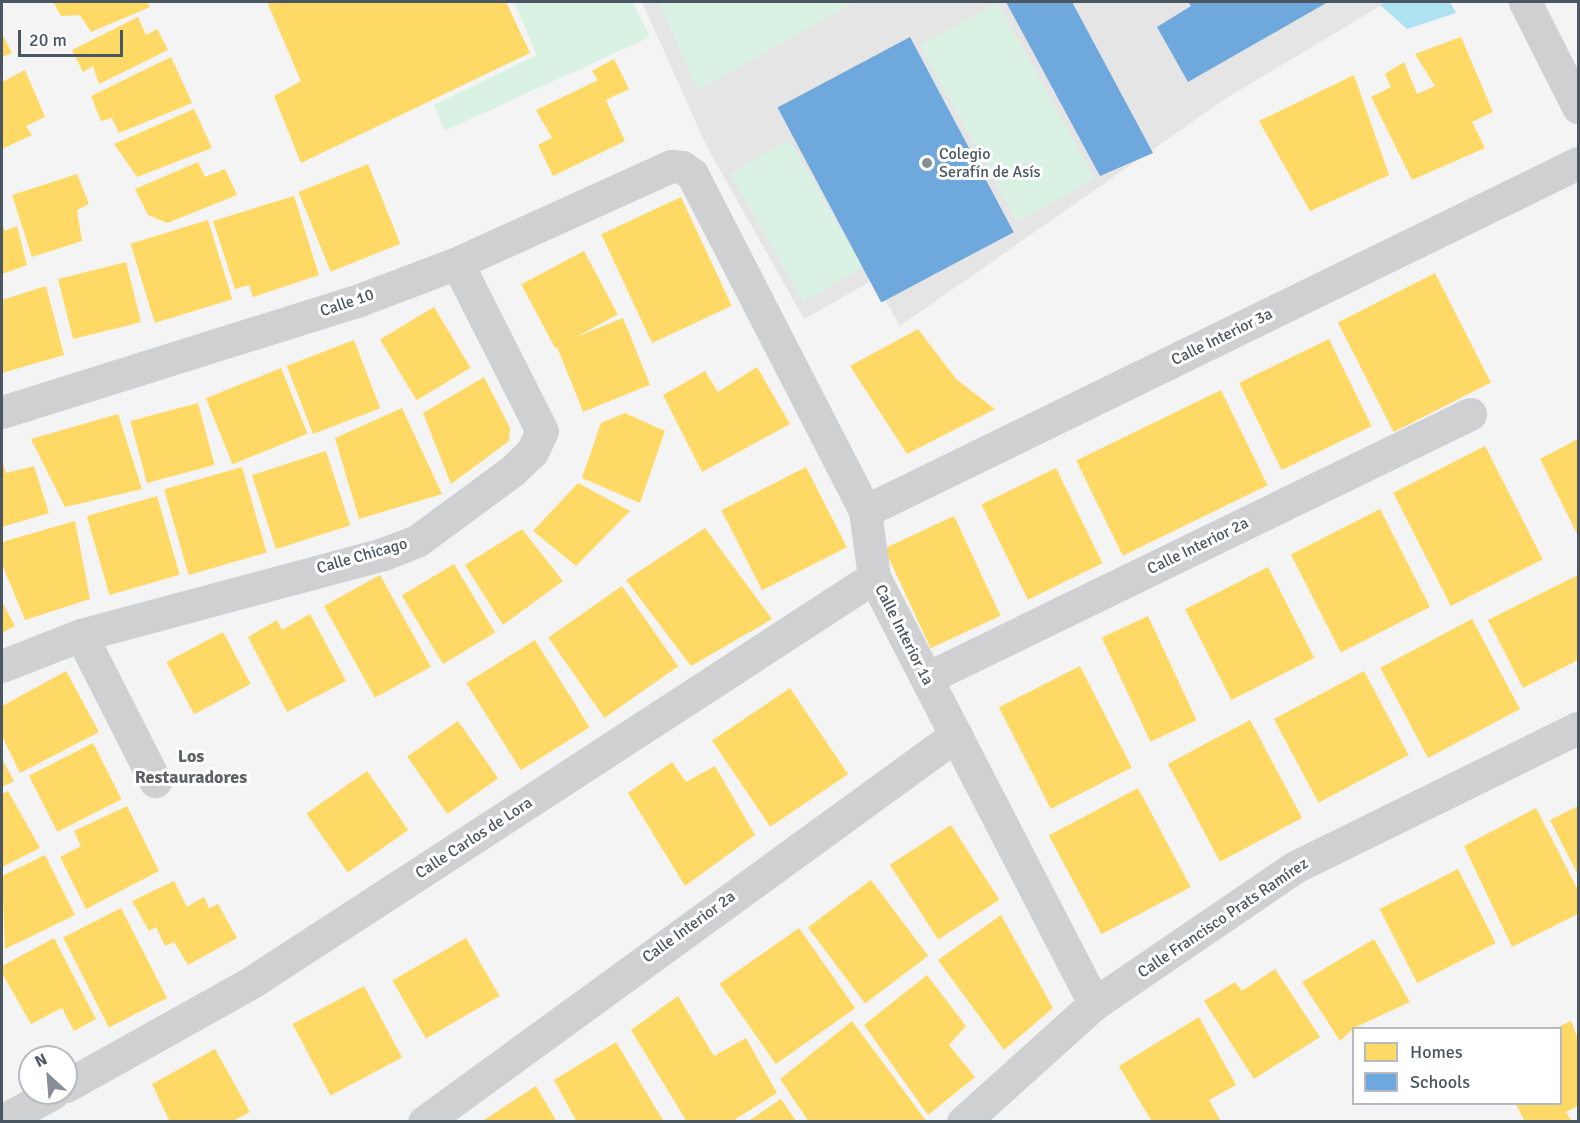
<!DOCTYPE html>
<html>
<head>
<meta charset="utf-8">
<style>
	body { margin:0 }
	#map { position:relative; width:1580px; height:1123px; overflow:hidden; background:#f4f4f4; font-family:Signika,sans-serif }
	div>[style] { position:absolute }
	[style*='--x'] { left:calc(var(--x)*1px); top:calc(var(--y)*1px); width:calc(var(--w)*1px); rotate:calc(var(--a)*1deg) }
	.education>* { inset:0; background:#e6e5e6 }
	.green>* { inset:0; background:#d9f2e3; transform-origin:0 0 }
	.water>* { inset:0; background:#aee2f0 }
	.homes>* { inset:0; background:#ffd966; transform-origin:0 0 }
	.schools>* { inset:0; background:#6fa8dc; transform-origin:0 0 }
	.minor>* { height:33px; margin:-16.5px; padding:0 16.5px; transform-origin:16.5px; border-radius:16.5px; background:#ced0d2 }
	.tertiary>* { height:33px; margin:-16.5px; padding:0 16.5px; transform-origin:16.5px; border-radius:16.5px; background:#ced0d2 }
	.dots>* { width:16px; height:16px; translate:-50% -50%; box-sizing:border-box; border:3px solid #fff; border-radius:50% }
	span { translate:-50% -50%; white-space:nowrap; text-align:center; line-height:1.15; -webkit-text-stroke:6px #fff; paint-order:stroke }
	.poi-label { font-size:16px; color:#4a5661 }
	.left { translate:0 -50%; text-align:left }
	.street-label { font-size:16px; color:#4a5661 }
	.neighbourhood-label { font-size:18px; color:#5f6368; font-weight:700 }
	.frame { position:absolute; inset:0; border:3px solid #4a5661; pointer-events:none }
	.legend { position:absolute; left:1352px; top:1027px; width:210px; height:78px; box-sizing:border-box; background:#fff; border:2px solid #b7bbc0; margin:0; padding:8px 10px; list-style:none; font-size:18px; color:#4a5661 }
	.legend li { display:flex; align-items:center; gap:12px; height:30px }
	.legend b { width:30px; border:2px solid #b7bbc0 }
	.north { position:absolute; left:18px; top:1045px; width:60px; height:60px; box-sizing:border-box; background:#fff; border:2px solid #b7bbc0; border-radius:50%; rotate:334deg; font-size:16px; font-weight:700; line-height:24px; text-align:center; color:#4a5661 }
	.north::after { content:''; display:block; margin:auto; width:21px; height:27px; background:#868d94; clip-path:polygon(50% 0,100% 100%,50% 72%,0 100%) }
	.scale { position:absolute; left:18px; top:30px; width:105px; height:27px; box-sizing:border-box; border:3px solid #4a5661; border-top:0; padding-left:8px; font-size:18px; line-height:21px; white-space:nowrap; color:#4a5661; -webkit-text-stroke:4px #fff; paint-order:stroke }
</style>
</head>
<body>
<div id="map">
	<div class="education">
		<div style="clip-path:polygon(642px 2px,1387px 2px,1228px 97px,900px 326px,873px 280px,804px 319px,707px 147px)"></div>
	</div>
	<div class="green">
		<div style="clip-path:polygon(514px 2px,633px 2px,650px 37px,444px 131px,434px 105px,537px 55px)"></div>
		<div style="clip-path:polygon(659px 2px,854px 2px,698px 90px)"></div>
		<div style="left:997px;top:3px;width:201px;height:88px;rotate:61deg"></div>
		<div style="left:789px;top:140px;width:147px;height:68px;rotate:60deg"></div>
	</div>
	<div class="water">
		<div style="clip-path:polygon(1387px 2px,1450px 2px,1456px 13px,1407px 29px,1380px 5px)"></div>
	</div>
	<div class="homes">
		<div style="clip-path:polygon(53px 2px,147px 2px,150px 7px,91px 32px,80px 15px,61px 16px)"></div>
		<div style="clip-path:polygon(267px 2px,506px 2px,530px 53px,301px 163px,274px 96px,301px 81px)"></div>
		<div style="clip-path:polygon(138px 17px,146px 35px,157px 29px,168px 50px,99px 84px,93px 66px,83px 72px,72px 50px)"></div>
		<div style="clip-path:polygon(2px 34px,12px 53px,2px 57px)"></div>
		<div style="clip-path:polygon(1461px 37px,1493px 112px,1472px 122px,1485px 148px,1412px 180px,1371px 97px,1391px 87px,1385px 74px,1404px 62px,1417px 94px,1435px 86px,1415px 54px)"></div>
		<div style="clip-path:polygon(171px 57px,192px 103px,119px 133px,112px 118px,101px 121px,91px 96px)"></div>
		<div style="clip-path:polygon(614px 59px,629px 89px,606px 100px,625px 141px,553px 176px,538px 145px,552px 138px,536px 110px,598px 80px,592px 71px)"></div>
		<div style="clip-path:polygon(25px 70px,45px 117px,26px 126px,32px 135px,2px 149px,2px 82px)"></div>
		<div style="clip-path:polygon(1354px 75px,1389px 175px,1310px 211px,1259px 121px)"></div>
		<div style="clip-path:polygon(194px 109px,212px 148px,137px 177px,114px 144px)"></div>
		<div style="clip-path:polygon(198px 162px,205px 177px,225px 169px,237px 195px,167px 223px,148px 215px,135px 189px)"></div>
		<div style="left:368px;top:164px;width:86px;height:75px;rotate:68deg"></div>
		<div style="clip-path:polygon(77px 174px,89px 204px,77px 210px,82px 241px,32px 257px,12px 195px)"></div>
		<div style="clip-path:polygon(294px 196px,319px 275px,253px 297px,249px 285px,235px 289px,213px 221px)"></div>
		<div style="left:681px;top:197px;width:120px;height:88px;rotate:65deg"></div>
		<div style="left:208px;top:220px;width:83px;height:81px;rotate:73deg"></div>
		<div style="clip-path:polygon(2px 224px,5px 231px,17px 226px,27px 265px,2px 274px)"></div>
		<div style="left:584px;top:251px;width:72px;height:71px;rotate:62deg"></div>
		<div style="left:126px;top:262px;width:62px;height:70px;rotate:76deg"></div>
		<div style="left:1435px;top:273px;width:123px;height:109px;rotate:63deg"></div>
		<div style="clip-path:polygon(46px 286px,64px 355px,2px 373px,2px 300px)"></div>
		<div style="left:434px;top:307px;width:71px;height:63px;rotate:59deg"></div>
		<div style="left:623px;top:318px;width:72px;height:72px;rotate:68deg"></div>
		<div style="clip-path:polygon(918px 329px,956px 379px,995px 409px,907px 454px,850px 366px)"></div>
		<div style="left:1329px;top:339px;width:97px;height:100px;rotate:64deg"></div>
		<div style="left:354px;top:340px;width:73px;height:72px;rotate:69deg"></div>
		<div style="clip-path:polygon(757px 367px,790px 424px,702px 472px,663px 395px,705px 371px,718px 392px)"></div>
		<div style="left:281px;top:368px;width:71px;height:81px;rotate:68deg"></div>
		<div style="clip-path:polygon(484px 377px,510px 428px,509px 441px,451px 484px,423px 413px)"></div>
		<div style="left:1221px;top:390px;width:106px;height:161px;rotate:64deg"></div>
		<div style="left:198px;top:403px;width:64px;height:70px;rotate:75deg"></div>
		<div style="clip-path:polygon(402px 408px,442px 494px,359px 519px,335px 438px)"></div>
		<div style="clip-path:polygon(625px 413px,665px 431px,640px 503px,582px 478px,601px 423px)"></div>
		<div style="clip-path:polygon(118px 414px,142px 489px,65px 507px,31px 439px)"></div>
		<div style="clip-path:polygon(1578px 439px,1578px 536px,1540px 459px)"></div>
		<div style="left:1485px;top:446px;width:127px;height:103px;rotate:63deg"></div>
		<div style="left:326px;top:451px;width:78px;height:78px;rotate:72deg"></div>
		<div style="clip-path:polygon(2px 460px,6px 473px,34px 466px,49px 513px,2px 527px)"></div>
		<div style="left:242px;top:467px;width:89px;height:81px;rotate:74deg"></div>
		<div style="left:806px;top:467px;width:90px;height:95px;rotate:63deg"></div>
		<div style="left:1056px;top:468px;width:106px;height:83px;rotate:64deg"></div>
		<div style="clip-path:polygon(578px 483px,630px 511px,576px 566px,533px 531px)"></div>
		<div style="left:157px;top:496px;width:82px;height:73px;rotate:74deg"></div>
		<div style="left:1380px;top:509px;width:110px;height:100px;rotate:63deg"></div>
		<div style="left:954px;top:516px;width:110px;height:77px;rotate:65deg"></div>
		<div style="clip-path:polygon(75px 521px,90px 599px,25px 620px,2px 564px,2px 542px)"></div>
		<div style="clip-path:polygon(705px 528px,772px 619px,691px 666px,626px 580px)"></div>
		<div style="clip-path:polygon(522px 529px,563px 581px,503px 625px,465px 565px)"></div>
		<div style="left:454px;top:564px;width:80px;height:61px;rotate:59deg"></div>
		<div style="left:1268px;top:567px;width:102px;height:93px;rotate:63deg"></div>
		<div style="left:380px;top:575px;width:105px;height:64px;rotate:61deg"></div>
		<div style="clip-path:polygon(1578px 575px,1578px 660px,1523px 688px,1488px 620px)"></div>
		<div style="left:622px;top:586px;width:98px;height:90px;rotate:55deg"></div>
		<div style="clip-path:polygon(2px 602px,15px 626px,2px 633px)"></div>
		<div style="clip-path:polygon(310px 614px,346px 681px,287px 712px,248px 637px,277px 620px,282px 630px)"></div>
		<div style="left:1148px;top:616px;width:115px;height:51px;rotate:65deg"></div>
		<div style="left:1472px;top:619px;width:102px;height:104px;rotate:62deg"></div>
		<div style="left:223px;top:632px;width:59px;height:64px;rotate:62deg"></div>
		<div style="left:535px;top:640px;width:103px;height:81px;rotate:58deg"></div>
		<div style="left:1080px;top:666px;width:114px;height:91px;rotate:63deg"></div>
		<div style="clip-path:polygon(66px 671px,99px 732px,20px 773px,2px 736px,2px 706px)"></div>
		<div style="left:1364px;top:671px;width:95px;height:102px;rotate:62deg"></div>
		<div style="left:790px;top:688px;width:104px;height:94px;rotate:56deg"></div>
		<div style="left:1250px;top:720px;width:111px;height:93px;rotate:62deg"></div>
		<div style="left:458px;top:721px;width:70px;height:62px;rotate:55deg"></div>
		<div style="left:93px;top:743px;width:63px;height:72px;rotate:63deg"></div>
		<div style="clip-path:polygon(2px 759px,14px 781px,2px 787px)"></div>
		<div style="clip-path:polygon(672px 762px,686px 782px,715px 766px,755px 835px,685px 886px,628px 793px)"></div>
		<div style="left:367px;top:771px;width:72px;height:74px;rotate:55deg"></div>
		<div style="left:1138px;top:788px;width:112px;height:101px;rotate:62deg"></div>
		<div style="clip-path:polygon(8px 791px,40px 848px,2px 867px,2px 794px)"></div>
		<div style="clip-path:polygon(127px 806px,159px 871px,86px 909px,60px 857px,81px 846px,74px 831px)"></div>
		<div style="clip-path:polygon(1578px 806px,1578px 875px,1550px 820px)"></div>
		<div style="clip-path:polygon(1536px 808px,1578px 890px,1578px 914px,1512px 947px,1464px 846px)"></div>
		<div style="left:951px;top:825px;width:89px;height:73px;rotate:57deg"></div>
		<div style="clip-path:polygon(45px 855px,75px 915px,5px 949px,2px 876px)"></div>
		<div style="left:1458px;top:869px;width:83px;height:88px;rotate:63deg"></div>
		<div style="left:871px;top:880px;width:95px;height:79px;rotate:53deg"></div>
		<div style="clip-path:polygon(174px 881px,187px 907px,204px 897px,209px 908px,218px 904px,237px 938px,188px 965px,174px 942px,165px 946px,156px 927px,149px 931px,132px 901px)"></div>
		<div style="left:121px;top:908px;width:101px;height:65px;rotate:63deg"></div>
		<div style="clip-path:polygon(1001px 915px,1053px 1008px,1004px 1050px,938px 960px)"></div>
		<div style="left:799px;top:928px;width:98px;height:97px;rotate:55deg"></div>
		<div style="clip-path:polygon(54px 938px,96px 1019px,74px 1031px,62px 1008px,31px 1024px,2px 973px,2px 966px)"></div>
		<div style="left:466px;top:938px;width:67px;height:85px;rotate:60deg"></div>
		<div style="clip-path:polygon(1374px 939px,1410px 1002px,1354px 1028px,1340px 1041px,1302px 982px)"></div>
		<div style="clip-path:polygon(1275px 969px,1320px 1037px,1254px 1079px,1204px 1001px,1235px 982px,1242px 991px)"></div>
		<div style="clip-path:polygon(927px 975px,966px 1026px,949px 1045px,975px 1077px,928px 1115px,864px 1025px)"></div>
		<div style="left:364px;top:986px;width:81px;height:81px;rotate:62deg"></div>
		<div style="clip-path:polygon(678px 996px,714px 1056px,746px 1038px,777px 1093px,731px 1122px,687px 1122px,631px 1030px)"></div>
		<div style="clip-path:polygon(1199px 1017px,1236px 1085px,1209px 1100px,1221px 1122px,1152px 1122px,1119px 1066px)"></div>
		<div style="clip-path:polygon(852px 1021px,927px 1122px,809px 1122px,780px 1079px)"></div>
		<div style="clip-path:polygon(1571px 1021px,1578px 1039px,1578px 1106px,1566px 1112px,1572px 1122px,1525px 1122px,1516px 1104px,1560px 1104px,1560px 1028px,1556px 1028px)"></div>
		<div style="clip-path:polygon(616px 1042px,664px 1122px,577px 1122px,554px 1080px)"></div>
		<div style="clip-path:polygon(215px 1049px,250px 1112px,231px 1122px,170px 1122px,152px 1084px)"></div>
		<div style="clip-path:polygon(536px 1086px,557px 1122px,481px 1122px)"></div>
		<div style="clip-path:polygon(781px 1099px,797px 1122px,747px 1122px)"></div>
	</div>
	<div class="schools">
		<div style="clip-path:polygon(1006px 2px,1072px 2px,1153px 153px,1100px 176px)"></div>
		<div style="clip-path:polygon(1188px 2px,1328px 2px,1188px 82px,1157px 27px,1191px 6px)"></div>
		<div style="left:910px;top:37px;width:221px;height:150px;rotate:62deg"></div>
	</div>
	<div class="minor">
		<div style="--x:2;--y:412;--w:369;--a:-17.4"></div>
		<div style="--x:354;--y:302;--w:110;--a:-20.7"></div>
		<div style="--x:457;--y:263;--w:235;--a:-24.4"></div>
		<div style="--x:671;--y:166;--w:11;--a:5"></div>
		<div style="--x:682;--y:167;--w:12;--a:35"></div>
		<div style="--x:692;--y:174;--w:379;--a:62.8"></div>
		<div style="--x:865;--y:511;--w:67;--a:82.2"></div>
		<div style="--x:874;--y:577;--w:480;--a:62.7"></div>
		<div style="--x:865;--y:511;--w:793;--a:-26.02"></div>
		<div style="--x:81;--y:635;--w:164;--a:63.1"></div>
		<div style="--x:2;--y:666;--w:85;--a:-21.4"></div>
		<div style="--x:81;--y:635;--w:313;--a:-15"></div>
		<div style="--x:383;--y:554;--w:36;--a:-21"></div>
		<div style="--x:417;--y:541;--w:118;--a:-36.4"></div>
		<div style="--x:512;--y:471;--w:28;--a:-44"></div>
		<div style="--x:532;--y:452;--w:23;--a:-65"></div>
		<div style="--x:542;--y:431;--w:188;--a:-116.8"></div>
		<div style="--x:927;--y:678;--w:604;--a:-25.93"></div>
		<div style="--x:66;--y:1086;--w:213;--a:-29.2"></div>
		<div style="--x:252;--y:982;--w:742;--a:-33.07"></div>
		<div style="--x:2;--y:1121;--w:58;--a:-28.8"></div>
		<div style="--x:424;--y:1122;--w:658;--a:-36.03"></div>
		<div style="--x:963;--y:1122;--w:176;--a:-42"></div>
		<div style="--x:1094;--y:1004;--w:243;--a:-34.3"></div>
		<div style="--x:1295;--y:867;--w:315;--a:-26.2"></div>
	</div>
	<div class="tertiary">
		<div style="--x:1525;--y:2;--w:118;--a:63.2"></div>
	</div>
	<div class="dots">
		<div style="left:927px;top:163px;background:#868d94"></div>
	</div>
	<div class="poi-label">
		<span class="left" style="left:939px;top:163px">Colegio<br>Serafín de Asís</span>
	</div>
	<div class="street-label">
		<span style="left:347px;top:303px;rotate:-19deg">Calle 10</span>
		<span style="left:1222px;top:337px;rotate:-26deg">Calle Interior 3a</span>
		<span style="left:1198px;top:546px;rotate:-26deg">Calle Interior 2a</span>
		<span style="left:362px;top:556px;rotate:-16deg">Calle Chicago</span>
		<span style="left:904px;top:635px;rotate:63deg">Calle Interior 1a</span>
		<span style="left:474px;top:838px;rotate:-33deg">Calle Carlos de Lora</span>
		<span style="left:1223px;top:918px;rotate:-34deg">Calle Francisco Prats Ramírez</span>
		<span style="left:689px;top:927px;rotate:-36deg">Calle Interior 2a</span>
	</div>
	<div class="neighbourhood-label">
		<span style="left:191px;top:767px">Los<br>Restauradores</span>
	</div>
	<div class="frame"></div>
	<ul class="legend">
	<li><b style="height:16px;background:#ffd966"></b>Homes</li>
	<li><b style="height:16px;background:#6fa8dc"></b>Schools</li>
	</ul>
	<div class="north">N</div>
	<div class="scale">20 m</div>
</div>
</body>
</html>
